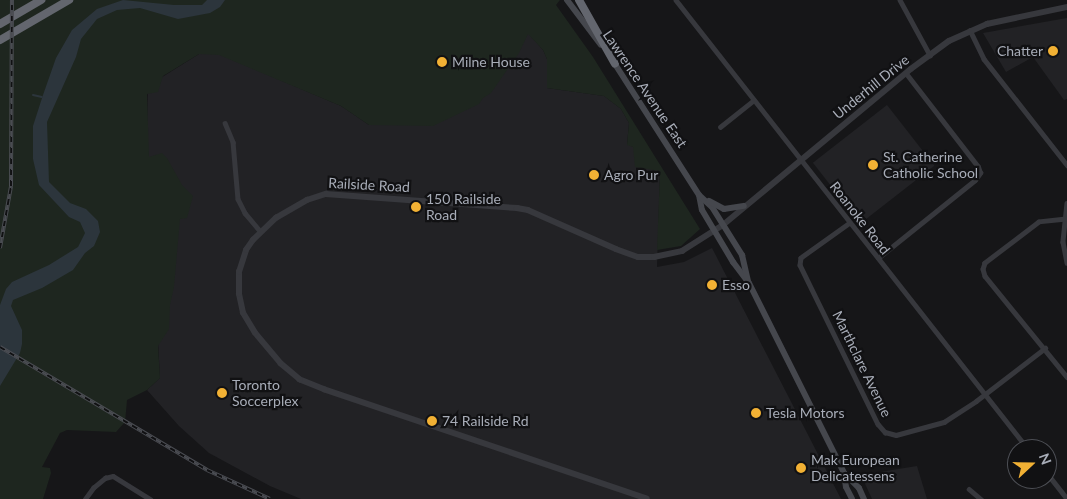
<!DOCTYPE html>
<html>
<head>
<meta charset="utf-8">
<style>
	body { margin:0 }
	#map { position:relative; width:1067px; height:499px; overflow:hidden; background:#161618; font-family:Lato,sans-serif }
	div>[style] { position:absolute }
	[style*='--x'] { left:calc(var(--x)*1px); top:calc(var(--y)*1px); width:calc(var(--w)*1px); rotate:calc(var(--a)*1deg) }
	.built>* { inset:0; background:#222225; transform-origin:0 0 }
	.green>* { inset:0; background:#1e261f }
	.water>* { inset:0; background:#2c353c }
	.stream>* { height:2px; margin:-1px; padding:0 1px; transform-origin:1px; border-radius:1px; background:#2c353c }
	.minor>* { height:4.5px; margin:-2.25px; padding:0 2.25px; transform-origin:2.25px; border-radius:2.25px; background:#37383d }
	.tertiary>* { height:5.5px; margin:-2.75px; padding:0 2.75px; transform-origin:2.75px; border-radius:2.75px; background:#37383d }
	.secondary>* { height:6px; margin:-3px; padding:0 3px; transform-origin:3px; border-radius:3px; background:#45474d }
	.motorway>* { height:8px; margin:-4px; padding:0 4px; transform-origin:4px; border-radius:4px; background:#63666e }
	.rail>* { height:4px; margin-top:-2px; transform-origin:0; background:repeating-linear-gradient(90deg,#111113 0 5.5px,#4a4c52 0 11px); box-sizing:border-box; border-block:1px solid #4a4c52 }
	.dots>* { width:14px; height:14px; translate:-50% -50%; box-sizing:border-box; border:2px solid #111113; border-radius:50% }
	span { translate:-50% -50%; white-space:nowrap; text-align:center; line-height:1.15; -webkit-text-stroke:4.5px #111113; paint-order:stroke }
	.poi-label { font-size:14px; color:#a8adb8 }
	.right { translate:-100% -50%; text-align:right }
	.left { translate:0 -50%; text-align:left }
	.street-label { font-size:14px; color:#a8adb8 }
	.north { position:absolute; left:1007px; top:439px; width:50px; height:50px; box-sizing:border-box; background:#111113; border:1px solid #4d4f55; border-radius:50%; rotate:69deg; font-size:14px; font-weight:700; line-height:20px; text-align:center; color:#a8adb8 }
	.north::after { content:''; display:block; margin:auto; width:18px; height:22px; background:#f2b134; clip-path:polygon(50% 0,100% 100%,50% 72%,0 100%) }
</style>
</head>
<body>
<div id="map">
	<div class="built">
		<div style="clip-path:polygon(1067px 18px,1067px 99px,1064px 100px,1033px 57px,1006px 72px,983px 33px)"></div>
		<div style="clip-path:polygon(528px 33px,543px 50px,547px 59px,547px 88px,604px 96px,621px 109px,629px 123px,627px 144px,633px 147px,660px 171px,657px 267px,684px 262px,712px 248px,841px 499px,301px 499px,270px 486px,209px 453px,179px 426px,147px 390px,160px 378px,147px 132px,148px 86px,207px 49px,341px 106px,369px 125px,519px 42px)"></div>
		<div style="left:887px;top:105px;width:77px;height:94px;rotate:52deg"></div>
		<div style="clip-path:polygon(917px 466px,927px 499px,872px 499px,861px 475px)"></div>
	</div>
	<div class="green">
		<div style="clip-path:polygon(0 0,560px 0,556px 5px,593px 57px,700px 229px,681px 246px,657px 250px,660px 171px,635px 167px,633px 147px,627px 145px,629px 123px,621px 109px,604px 96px,547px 88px,547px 59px,543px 50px,528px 34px,519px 53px,491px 93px,483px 98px,479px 104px,433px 126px,369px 125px,341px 106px,219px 55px,199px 54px,163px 76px,158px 92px,147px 94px,149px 157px,162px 153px,167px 158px,182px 185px,193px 196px,187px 218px,180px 219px,174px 287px,170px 305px,169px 329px,158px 346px,160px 378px,147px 390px,127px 400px,125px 422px,116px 432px,67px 430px,60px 433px,42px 467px,50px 468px,51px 473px,43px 499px,0 499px)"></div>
	</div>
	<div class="water">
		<div style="clip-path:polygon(123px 0,174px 5px,202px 5px,207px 0,225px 0,220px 7px,210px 13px,178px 19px,140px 8px,117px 10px,97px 19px,81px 39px,76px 57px,47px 122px,49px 182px,70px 203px,86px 209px,98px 221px,100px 232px,94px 246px,85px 253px,73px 270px,42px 288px,13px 300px,11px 306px,22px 330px,22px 344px,20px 353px,0 386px,0 305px,6px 289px,12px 282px,49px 265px,78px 247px,85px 233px,80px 222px,69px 217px,39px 185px,33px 159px,33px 126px,43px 95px,56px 58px,72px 30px,97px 9px)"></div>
	</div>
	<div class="stream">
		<div style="--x:33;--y:95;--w:9;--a:13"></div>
	</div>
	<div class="minor">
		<div style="--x:676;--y:0;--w:571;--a:51.9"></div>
		<div style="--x:900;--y:0;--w:63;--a:61.4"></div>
		<div style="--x:970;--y:30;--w:32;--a:64"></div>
		<div style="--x:984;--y:59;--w:135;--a:51.9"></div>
		<div style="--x:225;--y:123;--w:21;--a:67"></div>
		<div style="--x:233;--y:142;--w:57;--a:85"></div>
		<div style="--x:238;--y:199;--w:16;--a:63"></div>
		<div style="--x:245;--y:213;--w:23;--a:50"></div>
		<div style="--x:720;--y:127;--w:43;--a:-38.5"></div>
		<div style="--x:1067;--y:203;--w:39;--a:96"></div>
		<div style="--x:1063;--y:242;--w:21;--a:79"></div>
		<div style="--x:1066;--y:219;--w:27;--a:174"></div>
		<div style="--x:1039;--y:222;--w:68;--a:142.8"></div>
		<div style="--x:985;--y:263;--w:6;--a:108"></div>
		<div style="--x:983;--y:269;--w:7;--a:74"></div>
		<div style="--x:985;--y:276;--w:130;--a:50.9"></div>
		<div style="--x:850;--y:223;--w:60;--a:144.5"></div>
		<div style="--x:801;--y:258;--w:7;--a:98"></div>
		<div style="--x:800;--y:265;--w:177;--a:63.9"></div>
		<div style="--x:878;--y:424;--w:11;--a:49"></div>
		<div style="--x:885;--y:432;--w:11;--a:15"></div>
		<div style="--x:896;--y:435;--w:50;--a:-15.2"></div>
		<div style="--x:944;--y:422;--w:38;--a:-33"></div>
		<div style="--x:976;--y:401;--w:87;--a:-37.5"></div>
		<div style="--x:878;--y:258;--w:124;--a:-38.8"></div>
		<div style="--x:975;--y:180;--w:9;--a:-54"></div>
		<div style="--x:980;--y:173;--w:6;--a:-108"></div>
		<div style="--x:978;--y:167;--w:118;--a:-127.7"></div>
		<div style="--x:1047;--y:473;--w:33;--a:52"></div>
		<div style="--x:969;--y:489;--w:16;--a:40"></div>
		<div style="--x:85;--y:499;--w:14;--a:-54"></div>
		<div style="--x:93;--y:488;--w:16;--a:-40"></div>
		<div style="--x:105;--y:478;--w:8;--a:-14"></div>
		<div style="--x:113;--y:476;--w:44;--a:31.9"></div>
	</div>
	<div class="tertiary">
		<div style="--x:647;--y:499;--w:340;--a:-161.3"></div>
		<div style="--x:325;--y:390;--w:27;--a:-158"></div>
		<div style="--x:300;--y:380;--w:25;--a:-140"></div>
		<div style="--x:281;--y:364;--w:40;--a:-130"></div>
		<div style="--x:255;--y:333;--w:23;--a:-121"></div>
		<div style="--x:243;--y:313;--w:19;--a:-102"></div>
		<div style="--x:239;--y:294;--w:22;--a:-90"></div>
		<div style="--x:239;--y:272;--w:23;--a:-72"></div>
		<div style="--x:246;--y:250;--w:12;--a:-55"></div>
		<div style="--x:253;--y:240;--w:32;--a:-44"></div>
		<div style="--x:276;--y:218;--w:36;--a:-30"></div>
		<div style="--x:307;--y:200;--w:20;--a:-18"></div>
		<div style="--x:326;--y:194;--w:192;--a:4.2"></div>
		<div style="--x:517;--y:208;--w:11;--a:10"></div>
		<div style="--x:528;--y:210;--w:96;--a:23.9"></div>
		<div style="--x:616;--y:249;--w:23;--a:20"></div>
		<div style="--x:638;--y:257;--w:16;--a:0"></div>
		<div style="--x:654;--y:257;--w:29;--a:-12"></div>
		<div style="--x:682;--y:251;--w:49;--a:-32.4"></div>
		<div style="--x:723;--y:225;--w:244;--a:-39.7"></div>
		<div style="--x:911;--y:69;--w:47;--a:-36.4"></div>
		<div style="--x:949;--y:41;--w:42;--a:-24.1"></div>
		<div style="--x:987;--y:24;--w:82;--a:-12"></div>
	</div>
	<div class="secondary">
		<div style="--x:567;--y:0;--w:56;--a:52.9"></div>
		<div style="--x:613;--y:61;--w:159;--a:57.3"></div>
		<div style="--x:699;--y:195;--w:15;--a:79"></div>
		<div style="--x:702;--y:210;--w:61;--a:59.2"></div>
		<div style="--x:733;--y:262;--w:26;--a:53"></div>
		<div style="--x:749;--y:283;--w:212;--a:63.4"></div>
		<div style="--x:844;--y:473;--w:21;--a:45"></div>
		<div style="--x:859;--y:488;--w:12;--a:66"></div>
		<div style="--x:700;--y:196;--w:16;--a:43"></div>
		<div style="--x:712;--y:207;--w:57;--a:58"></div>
		<div style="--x:742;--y:255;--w:27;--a:77"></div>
		<div style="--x:709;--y:201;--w:17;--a:28"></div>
		<div style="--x:724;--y:209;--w:20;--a:-9"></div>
		<div style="--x:844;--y:473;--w:14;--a:82"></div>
		<div style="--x:846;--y:487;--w:13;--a:63"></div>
	</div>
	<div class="motorway">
		<div style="--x:579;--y:0;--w:73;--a:60.6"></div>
		<div style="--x:0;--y:24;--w:48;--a:-30.3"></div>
		<div style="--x:0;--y:40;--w:80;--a:-30.1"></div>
	</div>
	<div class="rail">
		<div style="--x:0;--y:248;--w:63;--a:-79.9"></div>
		<div style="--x:11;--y:186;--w:186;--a:-89.7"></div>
		<div style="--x:0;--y:347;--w:241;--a:30.7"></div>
		<div style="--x:207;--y:470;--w:69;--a:24.7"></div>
	</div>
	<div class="dots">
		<div style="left:1053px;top:51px;background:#f2b134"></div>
		<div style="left:442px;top:62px;background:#f2b134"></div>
		<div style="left:873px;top:165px;background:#f2b134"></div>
		<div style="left:594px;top:175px;background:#f2b134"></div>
		<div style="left:416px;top:207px;background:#f2b134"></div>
		<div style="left:712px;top:285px;background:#f2b134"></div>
		<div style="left:222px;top:393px;background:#f2b134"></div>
		<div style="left:756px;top:413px;background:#f2b134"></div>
		<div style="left:432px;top:421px;background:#f2b134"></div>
		<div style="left:801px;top:468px;background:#f2b134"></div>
	</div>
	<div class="poi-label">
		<span class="right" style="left:1043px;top:51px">Chatter</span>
		<span class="left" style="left:452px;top:62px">Milne House</span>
		<span class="left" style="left:883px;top:165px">St. Catherine<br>Catholic School</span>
		<span class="left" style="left:604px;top:175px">Agro Pur</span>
		<span class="left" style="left:426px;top:207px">150 Railside<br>Road</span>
		<span class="left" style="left:722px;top:285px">Esso</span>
		<span class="left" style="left:232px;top:393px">Toronto<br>Soccerplex</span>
		<span class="left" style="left:766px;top:413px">Tesla Motors</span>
		<span class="left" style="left:442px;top:421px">74 Railside Rd</span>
		<span class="left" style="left:811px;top:468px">Mak European<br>Delicatessens</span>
	</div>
	<div class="street-label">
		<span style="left:871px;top:87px;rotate:-39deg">Underhill Drive</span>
		<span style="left:645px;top:89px;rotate:56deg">Lawrence Avenue East</span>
		<span style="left:369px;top:185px;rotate:3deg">Railside Road</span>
		<span style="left:860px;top:218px;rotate:52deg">Roanoke Road</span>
		<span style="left:862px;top:364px;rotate:64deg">Marthclare Avenue</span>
	</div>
	<div class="north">N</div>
</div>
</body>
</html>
